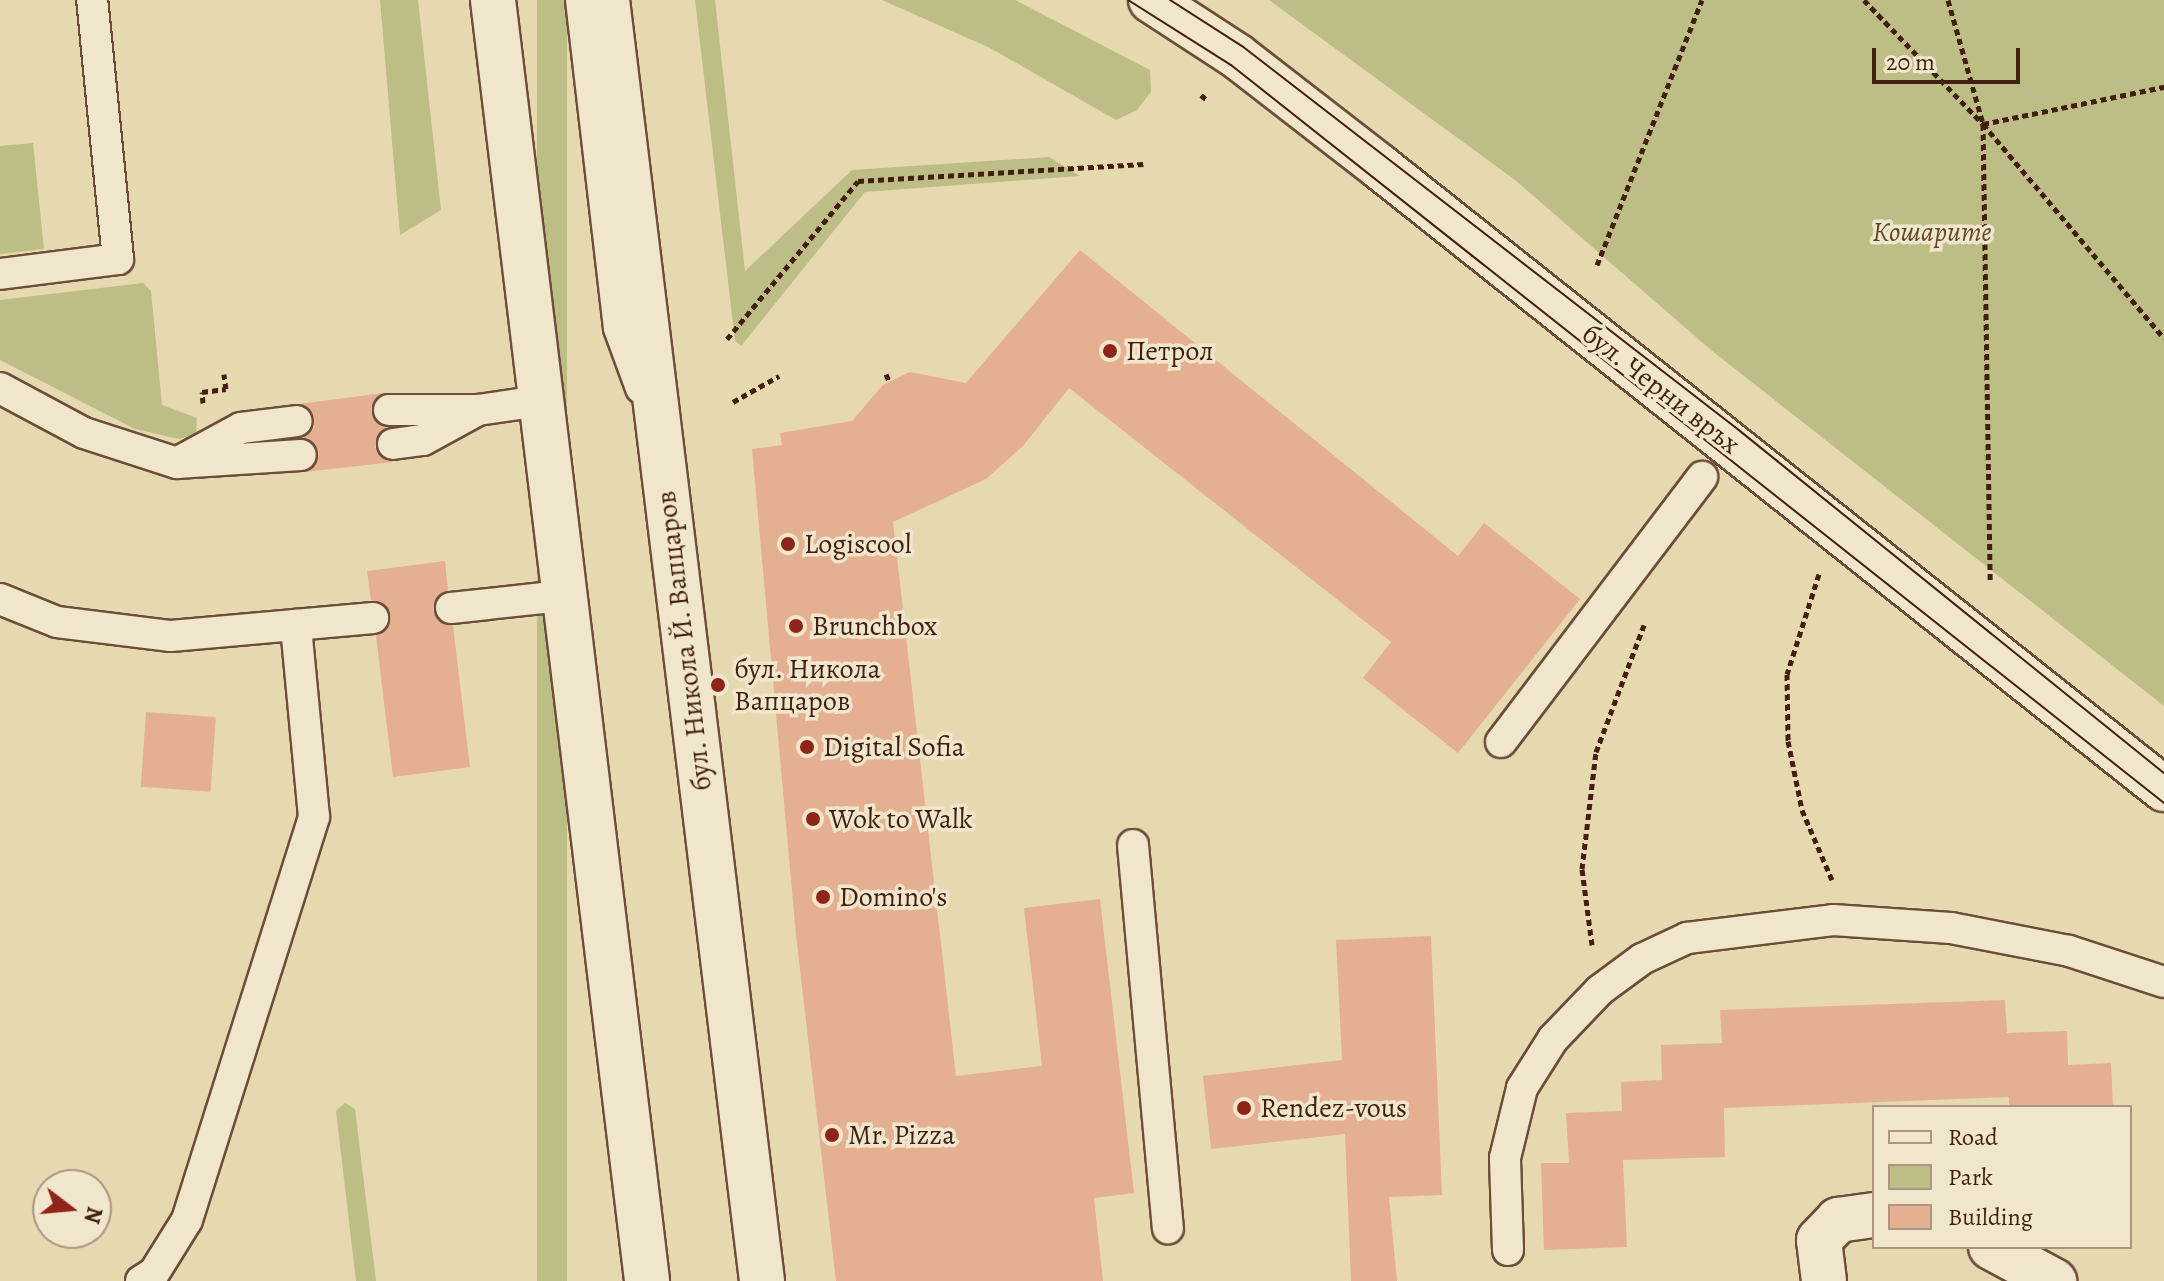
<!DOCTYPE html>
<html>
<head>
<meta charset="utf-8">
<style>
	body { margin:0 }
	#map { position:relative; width:2164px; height:1281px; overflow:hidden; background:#e6d9b0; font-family:Alegreya,serif }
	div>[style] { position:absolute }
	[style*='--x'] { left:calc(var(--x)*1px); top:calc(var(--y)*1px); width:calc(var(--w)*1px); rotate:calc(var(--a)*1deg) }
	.green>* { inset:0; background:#bdbd86; transform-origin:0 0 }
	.building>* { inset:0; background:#e5af92; transform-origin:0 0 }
	.path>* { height:5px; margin-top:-2.5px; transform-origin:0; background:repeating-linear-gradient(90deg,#421f10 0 6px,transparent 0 10px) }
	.roads { filter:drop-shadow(2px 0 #6b4e38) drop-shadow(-2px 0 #6b4e38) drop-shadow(0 2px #6b4e38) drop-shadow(0 -2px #6b4e38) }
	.lane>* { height:30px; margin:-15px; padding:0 15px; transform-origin:15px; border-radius:15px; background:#efe6cc }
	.street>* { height:44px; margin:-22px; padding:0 22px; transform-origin:22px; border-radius:22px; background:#efe6cc }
	.secondary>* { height:44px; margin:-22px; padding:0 22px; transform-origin:22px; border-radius:22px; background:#efe6cc }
	.tram>* { height:2px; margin:-1px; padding:0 1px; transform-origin:1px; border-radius:1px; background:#421f10 }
	.dots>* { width:22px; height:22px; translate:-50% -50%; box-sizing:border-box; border:4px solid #efe6cc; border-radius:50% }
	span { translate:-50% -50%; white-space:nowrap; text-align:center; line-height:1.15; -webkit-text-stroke:7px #efe6cc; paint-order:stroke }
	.park-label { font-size:28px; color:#61462e; font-style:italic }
	.poi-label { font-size:28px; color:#421f10 }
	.left { translate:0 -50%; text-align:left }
	.street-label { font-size:28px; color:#421f10 }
	.legend { position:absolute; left:1872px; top:1105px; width:260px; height:144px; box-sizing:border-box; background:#efe6cc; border:2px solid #aa9681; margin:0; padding:10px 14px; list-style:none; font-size:24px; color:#421f10 }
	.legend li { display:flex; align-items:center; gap:16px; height:40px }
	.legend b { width:40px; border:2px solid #aa9681 }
	.north { position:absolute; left:32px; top:1169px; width:80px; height:80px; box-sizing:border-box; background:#efe6cc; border:2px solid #aa9681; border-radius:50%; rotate:106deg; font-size:22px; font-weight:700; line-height:32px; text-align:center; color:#421f10 }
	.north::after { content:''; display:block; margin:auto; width:28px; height:36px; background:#8f2418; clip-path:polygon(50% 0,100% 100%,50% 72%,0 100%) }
	.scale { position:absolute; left:1872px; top:48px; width:148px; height:36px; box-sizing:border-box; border:4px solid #421f10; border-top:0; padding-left:10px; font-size:24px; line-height:28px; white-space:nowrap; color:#421f10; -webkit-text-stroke:6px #efe6cc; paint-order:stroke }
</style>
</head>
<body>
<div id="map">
	<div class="green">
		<div style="clip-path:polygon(380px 0,418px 0,441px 210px,400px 235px)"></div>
		<div style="left:537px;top:0;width:30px;height:1290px"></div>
		<div style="clip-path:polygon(695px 0,715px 0,745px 271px,852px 170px,1049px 157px,1080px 176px,865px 192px,741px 346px,735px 341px)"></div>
		<div style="clip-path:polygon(882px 0,1015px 0,1150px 70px,1151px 92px,1137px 110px,1116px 120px,990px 48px)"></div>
		<div style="clip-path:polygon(1269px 0,2164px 0,2164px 706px,1711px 350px,1515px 180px)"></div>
		<div style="clip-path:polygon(33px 143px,44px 249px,0 254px,0 146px)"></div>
		<div style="clip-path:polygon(143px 283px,151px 291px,162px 405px,197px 418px,196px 435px,179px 439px,135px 429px,0 360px,0 300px)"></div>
		<div style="clip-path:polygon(345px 1103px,355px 1109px,376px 1281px,356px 1281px,336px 1111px)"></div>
	</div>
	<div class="building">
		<div style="clip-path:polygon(1080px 250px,1458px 556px,1484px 523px,1580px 599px,1458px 753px,1363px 678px,1391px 642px,1069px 388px,1023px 446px,986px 479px,893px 522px,956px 1076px,1042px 1066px,1024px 908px,1100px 899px,1134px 1193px,1094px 1198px,1103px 1281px,836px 1281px,796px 935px,752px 449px,782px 445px,780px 433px,852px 421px,883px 385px,910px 372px,966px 383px)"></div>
		<div style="clip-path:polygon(384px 393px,371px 409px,387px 428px,375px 447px,393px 462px,305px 472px,319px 453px,303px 438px,314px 427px,312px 411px,299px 404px)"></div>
		<div style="clip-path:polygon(445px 561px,448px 590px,435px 600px,433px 611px,453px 626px,470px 767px,393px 777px,376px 636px,389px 626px,391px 616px,371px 600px,367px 571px)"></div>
		<div style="left:146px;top:712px;width:70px;height:75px;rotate:4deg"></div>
		<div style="clip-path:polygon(1431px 936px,1442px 1195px,1389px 1197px,1397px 1281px,1351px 1281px,1345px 1134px,1211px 1149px,1203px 1076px,1342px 1060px,1336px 940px)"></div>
		<div style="clip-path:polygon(2005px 1000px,2007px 1033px,2067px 1031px,2068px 1065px,2111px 1063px,2113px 1107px,2009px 1107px,2009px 1097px,1724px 1108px,1725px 1157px,1623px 1160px,1627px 1247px,1544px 1250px,1541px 1163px,1569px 1163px,1566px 1113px,1622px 1111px,1621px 1082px,1662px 1080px,1661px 1045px,1722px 1043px,1720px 1010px)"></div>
	</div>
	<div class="path">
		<div style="--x:1864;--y:0;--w:172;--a:46.2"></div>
		<div style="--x:1983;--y:124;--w:280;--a:49.8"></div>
		<div style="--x:1948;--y:0;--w:129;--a:74.2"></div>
		<div style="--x:1983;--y:124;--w:457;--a:89.1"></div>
		<div style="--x:1201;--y:95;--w:8;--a:40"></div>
		<div style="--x:1983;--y:124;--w:185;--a:-11.6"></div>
		<div style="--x:1597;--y:265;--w:285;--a:-68.4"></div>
		<div style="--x:727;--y:339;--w:205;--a:-50.3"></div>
		<div style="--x:858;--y:181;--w:286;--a:-3.4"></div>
		<div style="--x:886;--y:374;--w:8;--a:67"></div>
		<div style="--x:733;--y:402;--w:53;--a:-29.5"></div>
		<div style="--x:203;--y:403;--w:11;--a:-95"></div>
		<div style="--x:202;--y:392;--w:24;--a:-7"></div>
		<div style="--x:226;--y:389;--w:15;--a:-98"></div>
		<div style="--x:1819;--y:574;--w:105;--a:107.7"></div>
		<div style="--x:1787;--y:674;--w:67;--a:89.1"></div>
		<div style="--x:1788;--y:741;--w:70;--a:78.5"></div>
		<div style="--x:1802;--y:810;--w:76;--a:66.8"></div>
		<div style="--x:1592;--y:945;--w:77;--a:-97.5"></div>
		<div style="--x:1582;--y:869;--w:118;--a:-83.2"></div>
		<div style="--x:1596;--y:752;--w:136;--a:-69.3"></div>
	</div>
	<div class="roads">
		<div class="lane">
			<div style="--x:581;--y:0;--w:330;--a:83.4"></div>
			<div style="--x:619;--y:328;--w:64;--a:69.9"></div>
			<div style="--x:0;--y:274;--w:119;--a:-7.2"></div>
			<div style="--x:118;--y:259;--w:260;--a:-95.7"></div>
			<div style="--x:0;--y:388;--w:95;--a:28.2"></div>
			<div style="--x:84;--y:433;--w:98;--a:17.9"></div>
			<div style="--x:177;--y:463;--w:124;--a:-3.7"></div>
			<div style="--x:389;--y:410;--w:89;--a:0"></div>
			<div style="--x:478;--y:410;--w:63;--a:-8.3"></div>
			<div style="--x:393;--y:444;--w:30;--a:-8"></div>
			<div style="--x:423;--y:440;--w:63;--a:-28.6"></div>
			<div style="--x:182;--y:460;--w:67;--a:-28.5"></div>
			<div style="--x:241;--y:428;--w:56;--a:-7.1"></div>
			<div style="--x:0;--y:599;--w:61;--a:22"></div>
			<div style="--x:57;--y:622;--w:115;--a:7"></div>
			<div style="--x:171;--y:636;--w:203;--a:-5.1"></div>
			<div style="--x:451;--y:608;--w:111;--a:-6.2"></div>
			<div style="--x:1501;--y:742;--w:333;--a:-52.8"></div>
			<div style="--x:1133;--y:845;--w:385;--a:84.8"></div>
			<div style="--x:1508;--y:1250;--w:92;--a:-91.9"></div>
			<div style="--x:1505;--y:1158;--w:72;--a:-76.3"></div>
			<div style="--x:1522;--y:1088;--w:58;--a:-57.7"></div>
			<div style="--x:1553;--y:1039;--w:68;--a:-46.2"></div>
			<div style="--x:1600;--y:990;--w:52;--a:-36.4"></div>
			<div style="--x:1642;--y:959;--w:50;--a:-25"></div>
			<div style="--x:1687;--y:938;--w:147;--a:-7"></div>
			<div style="--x:1833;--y:920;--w:118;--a:3.9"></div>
			<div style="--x:1951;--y:928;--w:120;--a:11"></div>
			<div style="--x:2069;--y:951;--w:100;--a:18.1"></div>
			<div style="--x:141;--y:1281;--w:15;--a:-32"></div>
			<div style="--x:154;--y:1273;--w:62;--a:-58.1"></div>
			<div style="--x:187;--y:1220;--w:423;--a:-72.5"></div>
			<div style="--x:314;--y:817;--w:193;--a:-95.4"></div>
		</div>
		<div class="street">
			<div style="--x:1991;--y:1247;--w:72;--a:28.4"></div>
			<div style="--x:1824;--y:1281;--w:41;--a:-97"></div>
			<div style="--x:1819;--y:1240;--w:28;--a:-46"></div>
			<div style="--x:1838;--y:1220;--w:36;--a:-8"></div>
		</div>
		<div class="secondary">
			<div style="--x:493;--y:0;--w:1290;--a:83.14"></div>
			<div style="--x:607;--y:0;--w:1290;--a:83.1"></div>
			<div style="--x:1151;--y:0;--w:103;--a:33.1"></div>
			<div style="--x:1237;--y:56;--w:181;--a:37.8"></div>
			<div style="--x:1380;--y:167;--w:1001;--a:38.43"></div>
		</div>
	</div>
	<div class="tram">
		<div style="--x:1128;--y:0;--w:122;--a:32.3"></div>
		<div style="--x:1231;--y:65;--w:1190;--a:38.34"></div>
		<div style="--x:1170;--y:0;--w:85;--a:32.6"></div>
		<div style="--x:1242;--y:46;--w:623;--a:37.7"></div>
		<div style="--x:1735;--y:427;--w:551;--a:38.89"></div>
	</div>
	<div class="dots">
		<div style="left:1110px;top:351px;background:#8f2418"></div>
		<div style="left:788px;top:544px;background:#8f2418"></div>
		<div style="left:796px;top:626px;background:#8f2418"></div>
		<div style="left:718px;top:685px;background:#8f2418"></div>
		<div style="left:807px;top:747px;background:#8f2418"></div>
		<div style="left:813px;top:819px;background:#8f2418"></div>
		<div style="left:823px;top:897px;background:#8f2418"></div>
		<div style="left:1244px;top:1108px;background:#8f2418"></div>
		<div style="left:832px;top:1135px;background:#8f2418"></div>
	</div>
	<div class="park-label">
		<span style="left:1932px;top:232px">Кошарите</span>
	</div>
	<div class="poi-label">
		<span class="left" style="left:1126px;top:351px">Петрол</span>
		<span class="left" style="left:804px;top:544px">Logiscool</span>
		<span class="left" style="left:812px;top:626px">Brunchbox</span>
		<span class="left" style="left:734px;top:685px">бул. Никола<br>Вапцаров</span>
		<span class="left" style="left:823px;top:747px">Digital Sofia</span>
		<span class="left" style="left:829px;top:819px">Wok to Walk</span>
		<span class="left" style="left:839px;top:897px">Domino's</span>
		<span class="left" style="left:1260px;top:1108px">Rendez-vous</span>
		<span class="left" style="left:848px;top:1135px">Mr. Pizza</span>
	</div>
	<div class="street-label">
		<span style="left:1661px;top:389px;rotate:38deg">бул. Черни връх</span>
		<span style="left:684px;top:641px;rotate:-97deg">бул. Никола Й. Вапцаров</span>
	</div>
	<ul class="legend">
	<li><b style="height:10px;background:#efe6cc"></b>Road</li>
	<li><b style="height:22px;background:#bdbd86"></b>Park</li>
	<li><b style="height:22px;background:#e5af92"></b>Building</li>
	</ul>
	<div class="north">N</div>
	<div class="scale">20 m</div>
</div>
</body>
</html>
